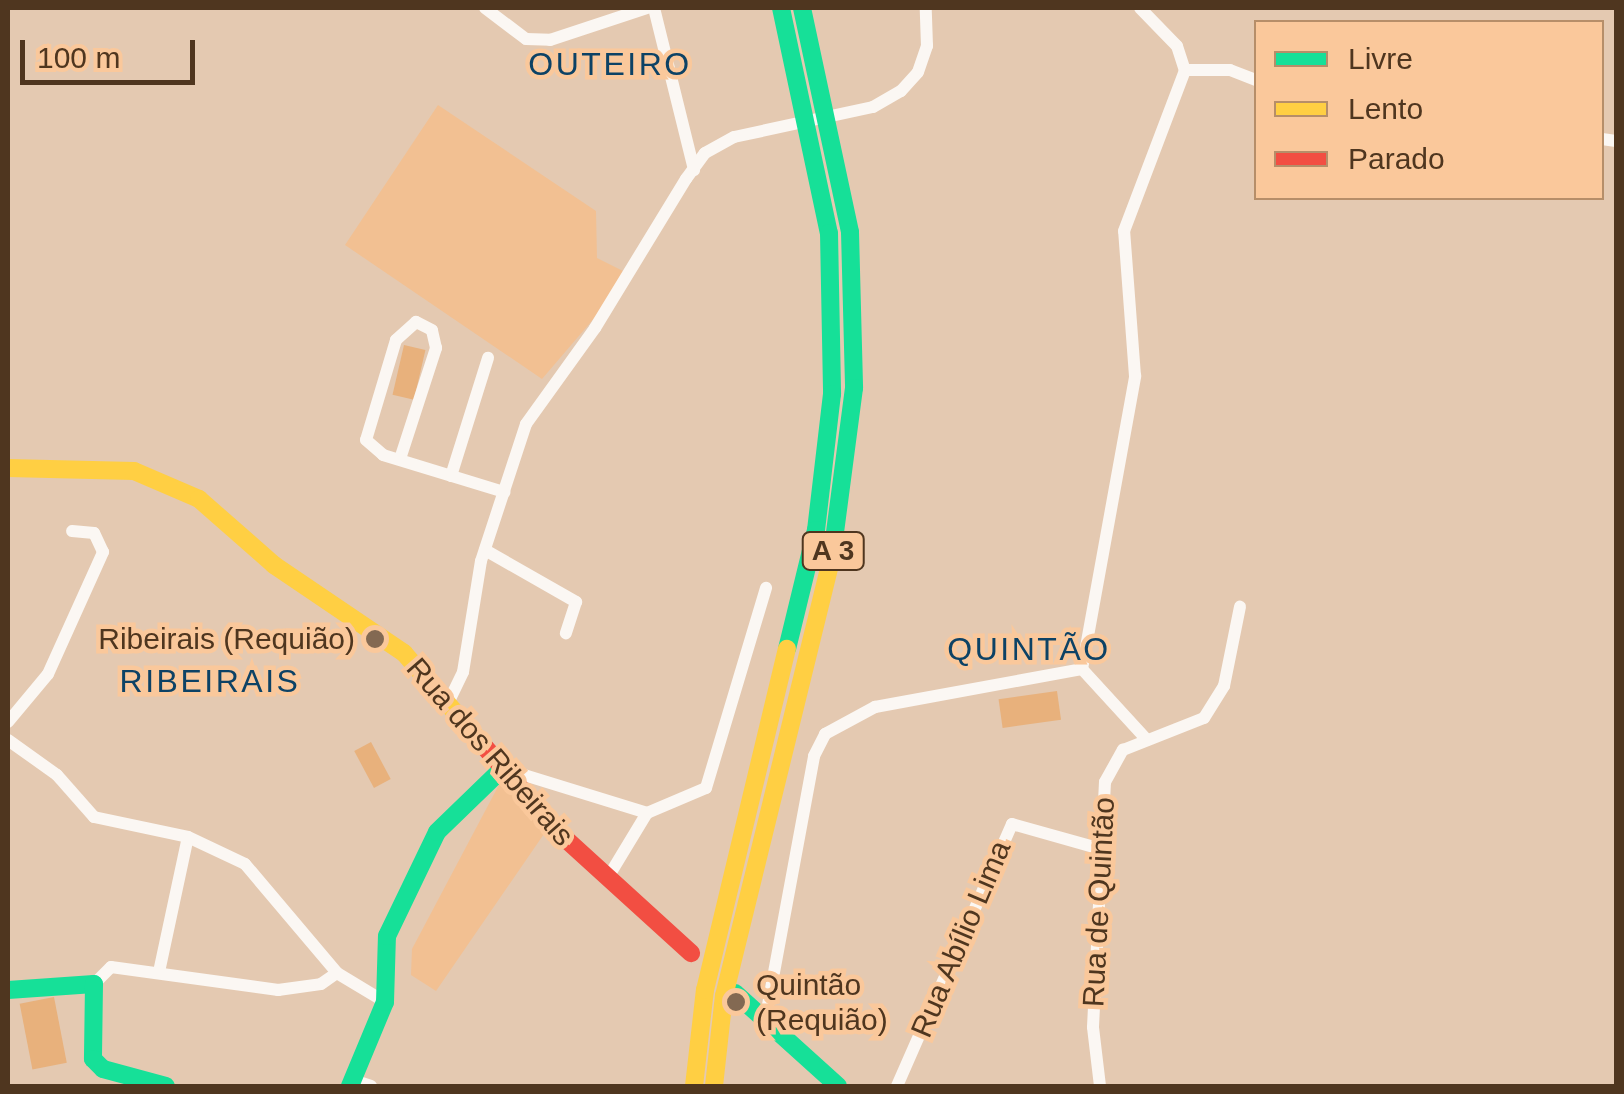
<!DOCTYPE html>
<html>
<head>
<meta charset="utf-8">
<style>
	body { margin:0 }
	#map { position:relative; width:1624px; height:1094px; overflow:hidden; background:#e4c9b1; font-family:Arial,sans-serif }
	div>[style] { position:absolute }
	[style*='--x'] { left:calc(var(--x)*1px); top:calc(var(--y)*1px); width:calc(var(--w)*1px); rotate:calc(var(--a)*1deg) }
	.built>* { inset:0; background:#f2c092 }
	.green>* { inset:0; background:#e8b17c; transform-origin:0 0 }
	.street>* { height:12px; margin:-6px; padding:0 6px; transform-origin:6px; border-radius:6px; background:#fbf7f3 }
	.fast>* { height:18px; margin:-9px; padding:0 9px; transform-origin:9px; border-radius:9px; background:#16e098 }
	.slow>* { height:18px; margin:-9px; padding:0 9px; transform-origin:9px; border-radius:9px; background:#ffcf43 }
	.jam>* { height:18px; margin:-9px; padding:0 9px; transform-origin:9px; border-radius:9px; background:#f24e42 }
	.dots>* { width:28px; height:28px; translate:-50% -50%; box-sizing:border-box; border:5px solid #fac89b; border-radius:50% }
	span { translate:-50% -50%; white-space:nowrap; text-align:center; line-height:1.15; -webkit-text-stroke:9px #fac89b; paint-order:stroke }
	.shield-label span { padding:2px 8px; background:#fac89b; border:2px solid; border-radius:8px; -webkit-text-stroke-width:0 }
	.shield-label { font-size:28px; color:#4f361f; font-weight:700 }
	.poi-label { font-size:30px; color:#4f361f }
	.right { translate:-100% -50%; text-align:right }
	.left { translate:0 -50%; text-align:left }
	.street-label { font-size:30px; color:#4f361f }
	.neighbourhood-label { font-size:32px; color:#0d4265; letter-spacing:2.5px }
	.frame { position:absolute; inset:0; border:10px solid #4f361f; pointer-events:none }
	.legend { position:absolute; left:1254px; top:20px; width:350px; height:180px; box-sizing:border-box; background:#fac89b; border:2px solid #b68e69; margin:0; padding:12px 18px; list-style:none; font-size:30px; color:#4f361f }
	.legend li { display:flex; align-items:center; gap:20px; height:50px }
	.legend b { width:50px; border:2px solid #b68e69 }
	.scale { position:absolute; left:20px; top:40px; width:175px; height:45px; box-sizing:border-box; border:5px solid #4f361f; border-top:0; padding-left:12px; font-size:30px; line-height:35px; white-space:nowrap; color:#4f361f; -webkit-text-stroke:8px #fac89b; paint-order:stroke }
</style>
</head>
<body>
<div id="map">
	<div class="built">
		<div style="clip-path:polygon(438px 105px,596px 211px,597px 258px,623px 271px,602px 309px,542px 379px,345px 245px)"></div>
		<div style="clip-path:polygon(501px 781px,546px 831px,436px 991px,411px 975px,412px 949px)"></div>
	</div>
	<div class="green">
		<div style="left:404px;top:345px;width:22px;height:51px;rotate:13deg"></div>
		<div style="left:1057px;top:691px;width:29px;height:59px;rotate:82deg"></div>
		<div style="left:371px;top:742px;width:42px;height:19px;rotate:62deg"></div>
		<div style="left:54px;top:997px;width:67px;height:35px;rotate:79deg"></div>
	</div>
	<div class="street">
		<div style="--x:485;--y:8;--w:51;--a:37.1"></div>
		<div style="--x:526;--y:39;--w:24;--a:2"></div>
		<div style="--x:550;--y:40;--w:102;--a:-18.3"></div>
		<div style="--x:654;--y:8;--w:167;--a:76.1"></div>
		<div style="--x:1140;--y:8;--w:53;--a:45.8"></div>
		<div style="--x:1177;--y:46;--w:25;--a:72"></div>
		<div style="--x:1185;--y:70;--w:45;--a:0"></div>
		<div style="--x:1230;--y:70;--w:28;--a:21"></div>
		<div style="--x:1602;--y:139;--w:14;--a:8"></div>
		<div style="--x:400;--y:459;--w:117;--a:-72"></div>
		<div style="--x:436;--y:348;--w:18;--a:-103"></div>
		<div style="--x:432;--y:330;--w:18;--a:-153"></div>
		<div style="--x:416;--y:322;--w:27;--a:138"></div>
		<div style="--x:396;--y:340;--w:104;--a:106.7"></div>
		<div style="--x:366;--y:440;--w:23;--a:41"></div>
		<div style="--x:383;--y:455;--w:127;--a:17"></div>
		<div style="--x:451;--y:476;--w:124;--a:-72.6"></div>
		<div style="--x:485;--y:550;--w:105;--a:29.7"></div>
		<div style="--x:576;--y:602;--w:33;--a:108"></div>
		<div style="--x:1082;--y:669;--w:298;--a:-79.7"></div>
		<div style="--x:1135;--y:376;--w:145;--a:-94.3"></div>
		<div style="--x:1124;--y:231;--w:172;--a:-69.2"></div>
		<div style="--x:1082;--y:669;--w:96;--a:47.5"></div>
		<div style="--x:448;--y:703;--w:34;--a:-64"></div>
		<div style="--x:463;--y:672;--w:112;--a:-80.8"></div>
		<div style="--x:481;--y:561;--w:144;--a:-71.8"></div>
		<div style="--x:526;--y:424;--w:118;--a:-54.3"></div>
		<div style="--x:595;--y:328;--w:175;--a:-58.6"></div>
		<div style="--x:686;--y:179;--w:32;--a:-54"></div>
		<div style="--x:705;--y:153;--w:33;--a:-29"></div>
		<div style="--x:734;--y:137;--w:142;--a:-12.2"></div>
		<div style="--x:873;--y:107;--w:32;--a:-30"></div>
		<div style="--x:901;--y:91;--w:25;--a:-48"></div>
		<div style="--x:918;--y:72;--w:28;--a:-71"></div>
		<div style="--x:927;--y:46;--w:38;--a:-92"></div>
		<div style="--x:8;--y:722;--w:62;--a:-50.2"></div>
		<div style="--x:48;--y:674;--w:134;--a:-65.7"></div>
		<div style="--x:103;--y:552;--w:21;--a:-115"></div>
		<div style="--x:94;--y:533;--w:22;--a:-175"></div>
		<div style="--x:8;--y:740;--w:60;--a:35.5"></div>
		<div style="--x:57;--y:775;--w:56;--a:48.6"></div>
		<div style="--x:94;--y:817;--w:96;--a:12"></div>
		<div style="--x:188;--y:837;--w:63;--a:25.3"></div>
		<div style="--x:245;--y:864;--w:143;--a:49.8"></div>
		<div style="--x:337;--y:973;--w:56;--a:31.1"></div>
		<div style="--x:505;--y:769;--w:149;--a:17.2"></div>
		<div style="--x:647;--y:813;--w:64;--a:-23"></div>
		<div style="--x:706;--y:788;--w:209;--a:-73.3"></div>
		<div style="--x:607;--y:879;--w:77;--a:-58.8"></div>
		<div style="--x:159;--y:972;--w:138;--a:-77.9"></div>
		<div style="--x:94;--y:984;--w:24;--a:-45"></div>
		<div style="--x:111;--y:967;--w:169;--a:7.8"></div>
		<div style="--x:278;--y:990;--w:43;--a:-7.9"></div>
		<div style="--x:321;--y:984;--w:19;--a:-35"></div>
		<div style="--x:765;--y:1021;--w:269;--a:-79.5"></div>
		<div style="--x:814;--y:756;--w:25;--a:-63"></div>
		<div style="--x:825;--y:734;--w:57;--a:-28.4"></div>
		<div style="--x:875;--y:707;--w:210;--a:-10.4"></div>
		<div style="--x:353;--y:1080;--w:19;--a:18"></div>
		<div style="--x:897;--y:1086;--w:286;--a:-66.3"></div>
		<div style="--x:1012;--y:824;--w:92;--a:15.7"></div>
		<div style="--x:1100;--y:1086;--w:59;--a:-96.8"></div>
		<div style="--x:1093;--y:1027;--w:245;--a:-87.2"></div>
		<div style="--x:1105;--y:782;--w:37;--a:-61"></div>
		<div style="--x:1123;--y:750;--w:87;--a:-21.6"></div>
		<div style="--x:1204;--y:718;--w:38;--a:-58"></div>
		<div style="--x:1224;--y:686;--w:81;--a:-78.6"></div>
	</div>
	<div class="fast">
		<div style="--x:781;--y:8;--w:230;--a:78"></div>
		<div style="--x:829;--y:233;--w:161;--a:88.9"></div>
		<div style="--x:832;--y:394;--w:137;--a:96.7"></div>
		<div style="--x:816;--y:530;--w:122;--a:103.7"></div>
		<div style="--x:802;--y:8;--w:229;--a:77.9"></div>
		<div style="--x:850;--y:232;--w:156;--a:88.5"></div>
		<div style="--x:854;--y:388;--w:168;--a:97.5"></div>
		<div style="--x:8;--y:990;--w:86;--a:-4"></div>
		<div style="--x:94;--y:984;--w:75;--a:90.8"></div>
		<div style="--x:93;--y:1059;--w:14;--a:45"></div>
		<div style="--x:103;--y:1069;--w:65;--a:15.1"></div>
		<div style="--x:735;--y:993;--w:139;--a:42.1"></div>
		<div style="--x:350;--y:1086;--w:91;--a:-67.4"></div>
		<div style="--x:385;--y:1002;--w:66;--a:-88.3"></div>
		<div style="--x:387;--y:936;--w:115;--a:-64.3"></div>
		<div style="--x:437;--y:832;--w:92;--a:-44.1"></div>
	</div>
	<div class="slow">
		<div style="--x:8;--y:468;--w:126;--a:1.4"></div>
		<div style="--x:134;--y:471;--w:71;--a:23.3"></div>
		<div style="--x:199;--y:499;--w:100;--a:41.3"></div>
		<div style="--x:274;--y:565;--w:157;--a:34.1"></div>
		<div style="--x:404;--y:653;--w:121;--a:49.3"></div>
		<div style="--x:694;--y:1086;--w:97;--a:-83.5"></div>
		<div style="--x:705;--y:990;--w:351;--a:-76.5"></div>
		<div style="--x:714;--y:1086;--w:91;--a:-83.7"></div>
		<div style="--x:724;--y:996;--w:454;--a:-76.2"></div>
	</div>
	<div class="jam">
		<div style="--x:483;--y:745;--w:115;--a:49.2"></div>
		<div style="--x:558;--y:832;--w:180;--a:42.3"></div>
	</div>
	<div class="dots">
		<div style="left:375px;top:639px;background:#836952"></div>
		<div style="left:736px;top:1002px;background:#836952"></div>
	</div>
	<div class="shield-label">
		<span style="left:833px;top:551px">A 3</span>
	</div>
	<div class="poi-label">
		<span class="right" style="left:355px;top:639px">Ribeirais (Requião)</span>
		<span class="left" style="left:756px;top:1002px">Quintão<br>(Requião)</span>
	</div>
	<div class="street-label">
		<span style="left:490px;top:752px;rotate:49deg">Rua dos Ribeirais</span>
		<span style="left:1099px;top:902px;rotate:-87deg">Rua de Quintão</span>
		<span style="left:961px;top:939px;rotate:-67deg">Rua Abílio Lima</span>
	</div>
	<div class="neighbourhood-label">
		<span style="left:610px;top:64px">OUTEIRO</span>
		<span style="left:1029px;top:649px">QUINTÃO</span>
		<span style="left:210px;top:681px">RIBEIRAIS</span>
	</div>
	<div class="frame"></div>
	<ul class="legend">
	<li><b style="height:12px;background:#16e098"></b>Livre</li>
	<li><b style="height:12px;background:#ffcf43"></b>Lento</li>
	<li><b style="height:12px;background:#f24e42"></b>Parado</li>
	</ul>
	<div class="scale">100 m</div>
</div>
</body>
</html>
